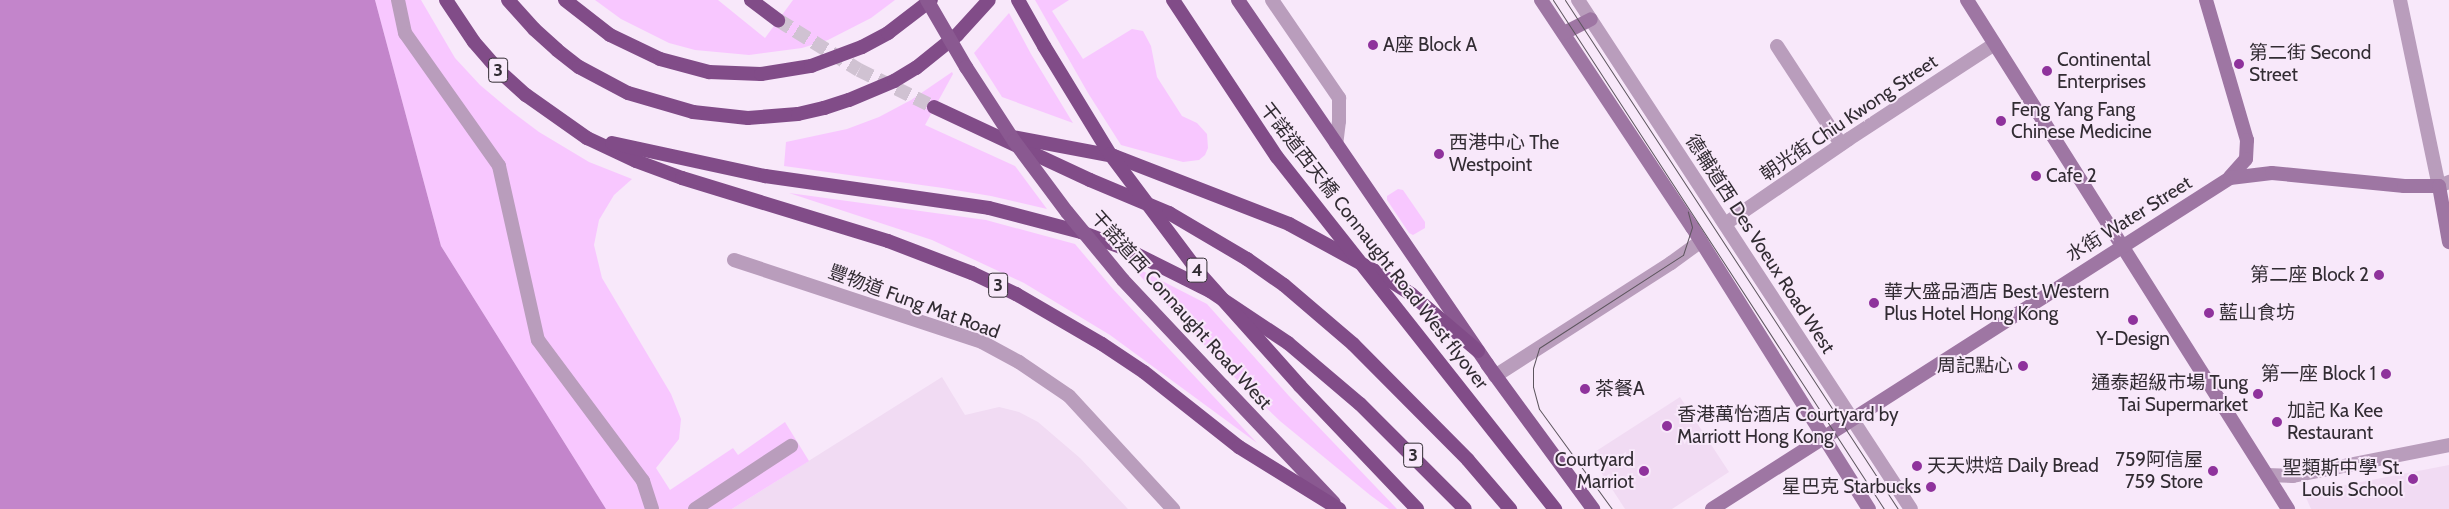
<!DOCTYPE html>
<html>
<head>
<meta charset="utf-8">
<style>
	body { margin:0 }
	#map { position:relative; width:2449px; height:509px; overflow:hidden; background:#f8e8fa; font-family:Cabin,"Noto Sans TC",sans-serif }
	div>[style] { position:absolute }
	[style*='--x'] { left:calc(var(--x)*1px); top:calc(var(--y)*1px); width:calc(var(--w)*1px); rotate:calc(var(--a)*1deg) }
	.built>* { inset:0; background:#f1dbf3 }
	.green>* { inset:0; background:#f8c7ff }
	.water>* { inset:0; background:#c385cb }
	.trunk-tunnel>* { height:14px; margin-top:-7px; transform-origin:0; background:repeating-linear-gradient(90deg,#d0c2d2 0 14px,transparent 0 21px) }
	.pedestrian>* { height:14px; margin:-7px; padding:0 7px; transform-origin:7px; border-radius:7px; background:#b99dbc }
	.minor>* { height:14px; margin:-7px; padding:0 7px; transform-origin:7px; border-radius:7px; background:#b99dbc }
	.tertiary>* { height:14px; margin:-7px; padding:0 7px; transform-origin:7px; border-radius:7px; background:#b99dbc }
	.secondary>* { height:14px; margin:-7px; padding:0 7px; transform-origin:7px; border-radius:7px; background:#9e76a3 }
	.primary>* { height:14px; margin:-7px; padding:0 7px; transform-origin:7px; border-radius:7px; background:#8a5991 }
	.trunk>* { height:14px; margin:-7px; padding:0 7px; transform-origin:7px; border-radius:7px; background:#814c88 }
	.tram>* { height:1px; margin:-0.5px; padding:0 0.5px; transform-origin:0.5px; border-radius:0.5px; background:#5d555e }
	.primary-bridge>* { height:14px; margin:-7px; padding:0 7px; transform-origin:7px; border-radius:7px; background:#8a5991 }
	.trunk-bridge>* { height:14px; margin:-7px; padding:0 7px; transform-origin:7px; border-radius:7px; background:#814c88 }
	.dots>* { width:14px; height:14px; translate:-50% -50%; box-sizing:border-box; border:2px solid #f8e8fa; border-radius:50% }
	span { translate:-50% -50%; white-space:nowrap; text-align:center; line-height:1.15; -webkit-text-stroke:4px #f8e8fa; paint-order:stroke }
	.shield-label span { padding:1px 4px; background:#f8e8fa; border:1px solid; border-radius:4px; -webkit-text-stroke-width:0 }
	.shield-label { font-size:18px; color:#322c33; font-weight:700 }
	.poi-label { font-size:19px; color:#322c33 }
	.left { translate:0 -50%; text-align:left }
	.right { translate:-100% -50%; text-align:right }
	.street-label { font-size:19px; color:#322c33 }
</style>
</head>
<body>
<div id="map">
	<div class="built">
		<div style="clip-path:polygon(942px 377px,965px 415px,999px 407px,1019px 412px,1038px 422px,1080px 458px,1128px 509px,732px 509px)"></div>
		<div style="clip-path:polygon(1680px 397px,1729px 472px,1672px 509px,1625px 509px,1590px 455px)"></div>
		<div style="clip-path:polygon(2449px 465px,2449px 509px,2311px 509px,2304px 493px)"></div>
	</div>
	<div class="green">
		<div style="clip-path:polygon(375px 0,421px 0,455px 58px,480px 85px,511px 111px,539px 132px,589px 162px,632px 179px,614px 195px,599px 220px,594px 245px,602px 278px,671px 394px,681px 419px,679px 439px,656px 468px,670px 490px,733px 448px,738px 455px,785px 422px,809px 461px,732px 509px,606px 509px,441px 246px)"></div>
		<div style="clip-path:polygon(595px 0,718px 0,765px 38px,793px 0,895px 0,871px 18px,828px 40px,802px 48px,749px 55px,695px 50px,669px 43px,621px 19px)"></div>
		<div style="clip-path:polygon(1035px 0,1069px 0,1052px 11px,1083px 59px,1132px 29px,1143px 31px,1151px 46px,1157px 77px,1182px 116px,1197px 123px,1207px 134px,1208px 148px,1205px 155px,1199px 160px,1183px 162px,1121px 145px,1088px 93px)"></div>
		<div style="clip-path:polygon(1009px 13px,1031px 54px,1073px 123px,1002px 97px,974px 53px)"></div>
		<div style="clip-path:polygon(952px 72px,953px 74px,925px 125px,1015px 166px,1047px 209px,991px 196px,943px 188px,784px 166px,786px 142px,847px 129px,879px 117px,911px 100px)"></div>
		<div style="clip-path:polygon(1398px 189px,1403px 190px,1425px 222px,1425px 228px,1413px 235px,1409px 233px,1387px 200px,1387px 196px)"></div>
		<div style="clip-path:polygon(789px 193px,986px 220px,1075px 244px,1113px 289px,1257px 443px,1110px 335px,1024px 283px,932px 240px)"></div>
		<div style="clip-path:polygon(1129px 264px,1207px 304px,1289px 396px,1397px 509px,1389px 509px,1370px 495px,1280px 421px,1237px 380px)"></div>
	</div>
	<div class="water">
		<div style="clip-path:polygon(0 0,375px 0,441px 246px,606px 509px,0 509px)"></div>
	</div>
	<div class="trunk-tunnel">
		<div style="--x:778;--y:20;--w:95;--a:31.7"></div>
		<div style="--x:859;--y:70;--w:84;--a:26.3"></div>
	</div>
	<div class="pedestrian">
		<div style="--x:398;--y:0;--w:34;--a:78"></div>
		<div style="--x:405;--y:33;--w:163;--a:54.7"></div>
		<div style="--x:499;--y:166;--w:178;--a:77.4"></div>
		<div style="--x:538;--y:340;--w:176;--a:53.3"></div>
		<div style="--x:643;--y:481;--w:29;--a:72"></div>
		<div style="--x:695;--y:509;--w:115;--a:-33.3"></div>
	</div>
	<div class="minor">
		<div style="--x:1272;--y:0;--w:119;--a:55.6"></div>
		<div style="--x:1339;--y:98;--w:23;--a:90"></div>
		<div style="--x:1339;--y:121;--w:23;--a:97"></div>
		<div style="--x:2400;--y:0;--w:190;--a:78.2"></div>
		<div style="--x:2439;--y:186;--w:11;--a:-22"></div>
		<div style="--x:1777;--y:46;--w:117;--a:56.9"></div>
		<div style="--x:1725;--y:224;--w:150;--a:-34.4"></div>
		<div style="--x:1849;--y:139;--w:174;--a:-33.1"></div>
		<div style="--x:734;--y:260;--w:261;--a:18.3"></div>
		<div style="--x:982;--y:342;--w:42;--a:28.4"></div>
		<div style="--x:1019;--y:362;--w:60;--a:34.2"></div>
		<div style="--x:1069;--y:396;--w:154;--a:47.4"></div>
		<div style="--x:1495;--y:376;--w:209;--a:-32.7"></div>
		<div style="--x:1671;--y:263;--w:37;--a:-36"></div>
		<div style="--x:2267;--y:475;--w:26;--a:2"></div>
		<div style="--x:2293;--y:476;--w:159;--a:-11.2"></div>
	</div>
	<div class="tertiary">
		<div style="--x:1578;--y:0;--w:608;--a:56.81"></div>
	</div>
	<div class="secondary">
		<div style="--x:1541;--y:0;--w:273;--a:56.4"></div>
		<div style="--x:1692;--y:227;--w:333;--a:57.9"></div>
		<div style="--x:1967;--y:0;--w:602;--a:57.76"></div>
		<div style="--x:2206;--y:0;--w:146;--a:73.7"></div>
		<div style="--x:2247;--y:140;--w:19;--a:93"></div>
		<div style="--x:2246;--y:159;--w:24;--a:132"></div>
		<div style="--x:1564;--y:33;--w:30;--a:-27"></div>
		<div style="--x:1712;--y:509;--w:615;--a:-32.58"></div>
		<div style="--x:2230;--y:178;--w:42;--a:-6.8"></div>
		<div style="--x:2272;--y:173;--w:133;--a:5.6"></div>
		<div style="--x:2404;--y:186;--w:35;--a:0"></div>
		<div style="--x:2439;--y:186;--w:57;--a:79.9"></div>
	</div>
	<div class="primary">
		<div style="--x:1238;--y:0;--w:441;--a:55.6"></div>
		<div style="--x:1487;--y:364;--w:180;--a:53.8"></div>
		<div style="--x:1223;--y:386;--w:161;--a:46.5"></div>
	</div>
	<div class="trunk">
		<div style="--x:446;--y:0;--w:50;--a:56.3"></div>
		<div style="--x:474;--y:42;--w:37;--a:49"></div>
		<div style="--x:498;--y:70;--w:38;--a:42"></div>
		<div style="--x:526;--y:95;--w:75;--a:35.2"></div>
		<div style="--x:587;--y:138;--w:54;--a:25.1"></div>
		<div style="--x:636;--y:161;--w:49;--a:20.3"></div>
		<div style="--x:682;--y:178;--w:215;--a:17"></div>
		<div style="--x:888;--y:241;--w:90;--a:20.9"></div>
		<div style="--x:972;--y:273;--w:49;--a:25.5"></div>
		<div style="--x:1016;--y:294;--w:99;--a:30.2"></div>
		<div style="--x:1102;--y:344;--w:50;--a:33.7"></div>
		<div style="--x:1144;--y:372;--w:121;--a:38.3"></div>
		<div style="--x:1239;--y:447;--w:118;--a:31.8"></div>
		<div style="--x:508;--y:0;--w:39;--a:48"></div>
		<div style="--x:534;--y:29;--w:31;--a:42"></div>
		<div style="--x:557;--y:50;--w:28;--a:38"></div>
		<div style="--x:579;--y:67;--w:55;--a:28"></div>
		<div style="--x:628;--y:93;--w:68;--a:16.3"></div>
		<div style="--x:693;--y:112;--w:55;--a:6.2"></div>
		<div style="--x:748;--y:118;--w:50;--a:-4.6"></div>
		<div style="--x:798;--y:114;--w:27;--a:-13"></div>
		<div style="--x:824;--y:108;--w:26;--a:-18"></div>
		<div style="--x:849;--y:100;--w:49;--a:-22.9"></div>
		<div style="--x:894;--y:81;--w:26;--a:-31"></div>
		<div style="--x:916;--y:68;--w:53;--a:-38.8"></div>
		<div style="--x:957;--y:35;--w:47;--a:-47.6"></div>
		<div style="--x:565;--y:0;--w:57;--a:37.9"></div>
		<div style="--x:610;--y:35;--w:55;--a:25.6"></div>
		<div style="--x:660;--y:59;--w:51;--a:14.9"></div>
		<div style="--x:709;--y:72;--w:52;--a:2.2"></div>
		<div style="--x:761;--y:74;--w:51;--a:-9.1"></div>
		<div style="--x:811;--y:66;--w:54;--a:-20.4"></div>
		<div style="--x:862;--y:47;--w:30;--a:-28"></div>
		<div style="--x:888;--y:33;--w:54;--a:-37.5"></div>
		<div style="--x:751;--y:0;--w:34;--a:37"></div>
		<div style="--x:934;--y:107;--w:172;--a:25.1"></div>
		<div style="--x:1090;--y:180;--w:86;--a:22.7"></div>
		<div style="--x:1169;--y:213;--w:91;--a:30.5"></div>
		<div style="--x:1247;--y:259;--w:45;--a:35.1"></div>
		<div style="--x:1284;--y:285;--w:91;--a:40.5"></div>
		<div style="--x:1353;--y:344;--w:163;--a:45.2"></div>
		<div style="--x:1468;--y:460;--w:65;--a:49.4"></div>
		<div style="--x:1007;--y:136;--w:109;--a:10.6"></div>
		<div style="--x:1114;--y:156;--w:188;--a:21.2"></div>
		<div style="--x:1289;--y:224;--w:98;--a:28.7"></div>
		<div style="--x:1375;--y:271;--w:43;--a:32.6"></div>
		<div style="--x:1411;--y:294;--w:88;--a:40.4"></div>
		<div style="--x:612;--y:143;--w:157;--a:12.2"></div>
		<div style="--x:765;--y:176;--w:226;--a:8.1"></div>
		<div style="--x:989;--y:208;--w:95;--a:14.6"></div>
		<div style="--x:1081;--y:232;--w:48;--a:20.7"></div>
		<div style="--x:1126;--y:249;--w:94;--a:26.6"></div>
		<div style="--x:1210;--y:291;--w:94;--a:33.7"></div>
		<div style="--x:1288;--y:343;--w:94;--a:40.3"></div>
		<div style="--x:1360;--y:404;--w:148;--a:45"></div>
	</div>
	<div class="tram">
		<div style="--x:1553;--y:0;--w:607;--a:56.96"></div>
		<div style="--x:1565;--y:0;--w:608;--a:56.81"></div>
		<div style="--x:1612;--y:509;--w:124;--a:-126.1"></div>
		<div style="--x:1539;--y:409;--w:23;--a:-105"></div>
		<div style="--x:1533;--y:387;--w:19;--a:-90"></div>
		<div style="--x:1533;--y:368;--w:21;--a:-73"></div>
		<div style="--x:1539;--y:348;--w:171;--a:-32.9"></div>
		<div style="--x:1683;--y:255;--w:29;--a:-72"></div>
		<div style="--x:1692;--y:227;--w:16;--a:-105"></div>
	</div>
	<div class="primary-bridge">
		<div style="--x:927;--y:0;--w:78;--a:59.8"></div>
		<div style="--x:966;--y:67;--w:88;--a:57"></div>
		<div style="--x:1014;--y:141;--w:89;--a:53.3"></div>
		<div style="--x:1067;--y:212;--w:88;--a:50.5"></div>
		<div style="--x:1123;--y:280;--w:146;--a:46.7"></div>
	</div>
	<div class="trunk-bridge">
		<div style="--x:1018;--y:0;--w:53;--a:60.5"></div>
		<div style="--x:1044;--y:46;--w:127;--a:58.6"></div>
		<div style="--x:1110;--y:154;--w:150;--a:53.1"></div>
		<div style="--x:1200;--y:274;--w:150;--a:48.2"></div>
		<div style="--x:1300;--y:386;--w:170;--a:46.4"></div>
		<div style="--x:1173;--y:0;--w:188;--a:56.5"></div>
		<div style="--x:1277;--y:157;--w:449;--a:51.7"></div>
	</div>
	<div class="dots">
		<div style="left:1373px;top:45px;background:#8f329c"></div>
		<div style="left:2239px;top:64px;background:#8f329c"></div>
		<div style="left:2047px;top:71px;background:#8f329c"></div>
		<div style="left:2001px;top:121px;background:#8f329c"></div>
		<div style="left:1439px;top:154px;background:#8f329c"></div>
		<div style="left:2036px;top:176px;background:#8f329c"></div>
		<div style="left:2379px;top:275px;background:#8f329c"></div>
		<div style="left:1874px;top:303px;background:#8f329c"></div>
		<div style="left:2209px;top:313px;background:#8f329c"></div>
		<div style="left:2133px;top:320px;background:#8f329c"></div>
		<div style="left:2023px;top:366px;background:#8f329c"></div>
		<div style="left:2386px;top:374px;background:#8f329c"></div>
		<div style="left:1585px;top:389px;background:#8f329c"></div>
		<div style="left:2258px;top:394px;background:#8f329c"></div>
		<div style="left:2277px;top:422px;background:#8f329c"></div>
		<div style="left:1667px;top:426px;background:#8f329c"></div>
		<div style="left:1917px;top:466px;background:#8f329c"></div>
		<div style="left:1644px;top:471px;background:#8f329c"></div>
		<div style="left:2213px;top:471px;background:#8f329c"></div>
		<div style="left:2413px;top:479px;background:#8f329c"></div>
		<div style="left:1931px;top:487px;background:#8f329c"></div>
	</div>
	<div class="shield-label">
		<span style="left:498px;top:70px">3</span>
		<span style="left:1197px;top:270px">4</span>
		<span style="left:998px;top:285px">3</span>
		<span style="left:1413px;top:455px">3</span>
	</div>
	<div class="poi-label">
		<span class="left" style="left:1383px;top:45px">A座 Block A</span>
		<span class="left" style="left:2249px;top:64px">第二街 Second<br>Street</span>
		<span class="left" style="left:2057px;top:71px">Continental<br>Enterprises</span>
		<span class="left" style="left:2011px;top:121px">Feng Yang Fang<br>Chinese Medicine</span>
		<span class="left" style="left:1449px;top:154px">西港中心 The<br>Westpoint</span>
		<span class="left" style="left:2046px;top:176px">Cafe 2</span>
		<span class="right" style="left:2369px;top:275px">第二座 Block 2</span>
		<span class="left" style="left:1884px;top:303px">華大盛品酒店 Best Western<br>Plus Hotel Hong Kong</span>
		<span class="left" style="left:2219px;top:313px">藍山食坊</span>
		<span style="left:2133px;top:339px">Y-Design</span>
		<span class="right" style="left:2013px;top:366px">周記點心</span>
		<span class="right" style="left:2376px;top:374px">第一座 Block 1</span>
		<span class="right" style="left:2248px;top:394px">通泰超級市場 Tung<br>Tai Supermarket</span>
		<span class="left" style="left:1595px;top:389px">茶餐A</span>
		<span class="left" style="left:2287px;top:422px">加記 Ka Kee<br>Restaurant</span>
		<span class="left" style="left:1677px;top:426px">香港萬怡酒店 Courtyard by<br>Marriott Hong Kong</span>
		<span class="right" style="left:1634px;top:471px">Courtyard<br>Marriot</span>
		<span class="right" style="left:2203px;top:471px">759阿信屋<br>759 Store</span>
		<span class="left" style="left:1927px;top:466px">天天烘焙 Daily Bread</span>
		<span class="right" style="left:2403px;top:479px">聖類斯中學 St.<br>Louis School</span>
		<span class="right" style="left:1921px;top:487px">星巴克 Starbucks</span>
	</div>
	<div class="street-label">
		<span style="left:1849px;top:118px;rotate:-34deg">朝光街 Chiu Kwong Street</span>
		<span style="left:2129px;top:219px;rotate:-32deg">水街 Water Street</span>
		<span style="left:1760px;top:244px;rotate:57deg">德輔道西 Des Voeux Road West</span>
		<span style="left:1374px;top:246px;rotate:52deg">干諾道西天橋 Connaught Road West flyover</span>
		<span style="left:914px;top:302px;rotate:20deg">豐物道 Fung Mat Road</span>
		<span style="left:1181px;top:310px;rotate:48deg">干諾道西 Connaught Road West</span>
	</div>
</div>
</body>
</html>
